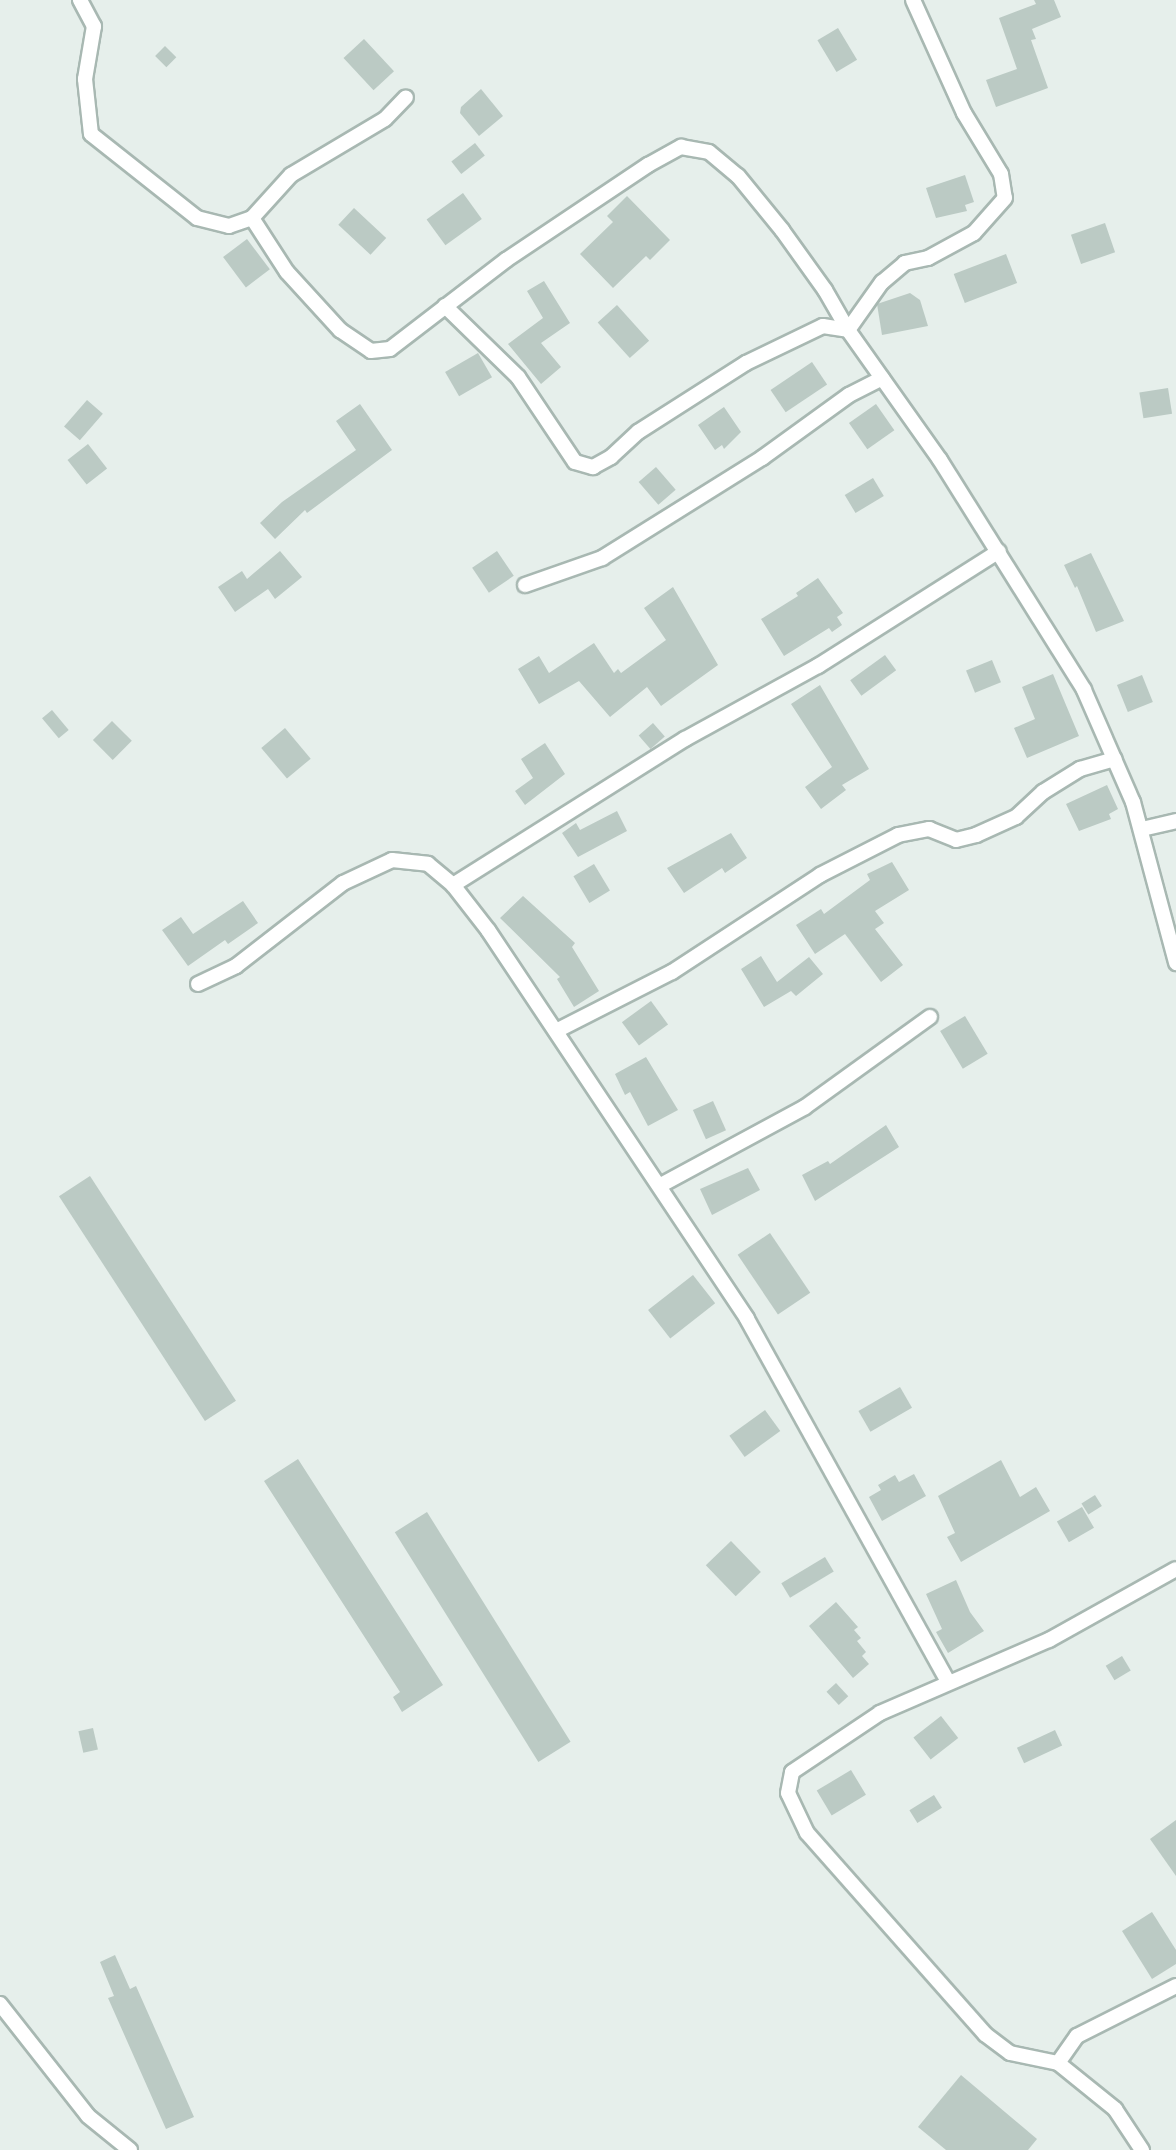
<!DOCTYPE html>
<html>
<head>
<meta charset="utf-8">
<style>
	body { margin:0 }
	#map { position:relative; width:1176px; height:2150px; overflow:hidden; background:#e6efeb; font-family:Lato,sans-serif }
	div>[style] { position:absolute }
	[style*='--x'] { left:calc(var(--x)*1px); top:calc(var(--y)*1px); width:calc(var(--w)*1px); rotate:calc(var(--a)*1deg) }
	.building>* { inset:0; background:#bbcac4; transform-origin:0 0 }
	.roads { filter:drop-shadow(2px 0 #a8b8b2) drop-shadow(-2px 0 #a8b8b2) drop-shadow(0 2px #a8b8b2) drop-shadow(0 -2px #a8b8b2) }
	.minor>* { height:14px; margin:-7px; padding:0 7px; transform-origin:7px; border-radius:7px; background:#fff }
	span { translate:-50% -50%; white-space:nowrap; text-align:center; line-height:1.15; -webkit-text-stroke:4.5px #f7fbf9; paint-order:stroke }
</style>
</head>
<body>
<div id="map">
	<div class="building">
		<div style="clip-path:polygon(1034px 0,1054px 0,1061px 17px,1032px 29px,1036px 39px,1031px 40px,1048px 88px,996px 107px,986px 80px,1017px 69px,999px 18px,1036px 4px)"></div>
		<div style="left:838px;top:28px;width:37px;height:24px;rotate:59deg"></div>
		<div style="left:364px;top:39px;width:44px;height:28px;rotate:47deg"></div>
		<div style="left:165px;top:46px;width:16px;height:14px;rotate:45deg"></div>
		<div style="clip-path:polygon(481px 89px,503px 116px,479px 136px,460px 113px,461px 107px)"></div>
		<div style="left:475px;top:143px;width:16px;height:30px;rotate:52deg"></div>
		<div style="clip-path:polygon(965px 175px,974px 202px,965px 205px,967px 211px,936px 218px,926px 188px)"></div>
		<div style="left:463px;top:193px;width:32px;height:45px;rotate:54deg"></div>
		<div style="clip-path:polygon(627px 196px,670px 240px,650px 260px,646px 256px,613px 288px,580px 254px,613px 222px,607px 216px)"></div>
		<div style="left:354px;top:208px;width:44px;height:23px;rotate:43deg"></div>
		<div style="left:1105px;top:223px;width:31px;height:36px;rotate:71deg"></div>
		<div style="left:247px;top:239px;width:38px;height:30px;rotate:53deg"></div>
		<div style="left:1006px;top:254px;width:31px;height:56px;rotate:69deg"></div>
		<div style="clip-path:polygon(544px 281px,570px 323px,541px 343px,561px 367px,541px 384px,508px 344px,543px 318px,527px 291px)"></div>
		<div style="clip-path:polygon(910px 293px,920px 300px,928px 326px,882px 335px,877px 304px)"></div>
		<div style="left:617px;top:305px;width:48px;height:26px;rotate:48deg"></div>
		<div style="left:478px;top:353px;width:28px;height:38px;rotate:60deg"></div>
		<div style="left:812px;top:362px;width:27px;height:50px;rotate:56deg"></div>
		<div style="left:1168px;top:388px;width:26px;height:29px;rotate:81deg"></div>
		<div style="left:87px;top:400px;width:21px;height:35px;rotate:41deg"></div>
		<div style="clip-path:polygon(360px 404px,392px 450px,307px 513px,305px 510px,275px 539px,260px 523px,282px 502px,356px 450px,336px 421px)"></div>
		<div style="left:876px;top:404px;width:32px;height:33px;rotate:55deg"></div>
		<div style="clip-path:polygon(724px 407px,741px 432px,724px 449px,722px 445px,715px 450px,698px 425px)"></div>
		<div style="left:88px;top:444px;width:31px;height:26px;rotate:52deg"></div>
		<div style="left:656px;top:467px;width:30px;height:23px;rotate:49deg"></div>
		<div style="left:873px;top:478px;width:21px;height:33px;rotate:59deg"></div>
		<div style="clip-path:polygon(280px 551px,302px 577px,275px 599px,268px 589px,235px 612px,218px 587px,242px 571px,247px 579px)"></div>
		<div style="left:497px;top:551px;width:30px;height:30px;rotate:56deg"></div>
		<div style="clip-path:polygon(1091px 553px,1124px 621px,1096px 632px,1077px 586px,1075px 588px,1064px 565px)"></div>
		<div style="clip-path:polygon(818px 578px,843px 613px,837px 617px,842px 625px,832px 632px,829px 628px,784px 656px,761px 619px,798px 596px,796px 593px)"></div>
		<div style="clip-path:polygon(673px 587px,718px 665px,661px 706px,647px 687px,610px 717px,579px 681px,539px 704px,518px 669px,539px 656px,549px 673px,594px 643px,614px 673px,618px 669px,621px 673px,666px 640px,644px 608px)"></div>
		<div style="left:885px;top:655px;width:19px;height:43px;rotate:54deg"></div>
		<div style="left:992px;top:660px;width:24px;height:28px;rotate:68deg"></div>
		<div style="clip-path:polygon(1053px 674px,1079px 736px,1027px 758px,1014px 728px,1035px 719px,1022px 687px)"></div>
		<div style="left:1142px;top:675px;width:29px;height:27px;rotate:68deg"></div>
		<div style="clip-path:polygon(820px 685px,869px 769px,842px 785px,846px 790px,821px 809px,805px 787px,832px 767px,791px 704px)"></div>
		<div style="left:52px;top:710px;width:26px;height:13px;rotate:50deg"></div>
		<div style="left:112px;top:721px;width:28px;height:27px;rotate:45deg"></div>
		<div style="left:653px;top:723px;width:18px;height:19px;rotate:49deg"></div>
		<div style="left:285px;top:728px;width:40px;height:31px;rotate:50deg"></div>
		<div style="clip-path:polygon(545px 743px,565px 774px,525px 805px,515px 791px,533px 778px,521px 759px)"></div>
		<div style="clip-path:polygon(1107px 785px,1118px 809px,1109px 814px,1111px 819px,1079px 831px,1066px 804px)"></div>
		<div style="clip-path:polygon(617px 811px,627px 831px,578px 857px,562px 833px,576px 823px,580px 830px)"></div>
		<div style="clip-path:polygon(731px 833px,747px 858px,725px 873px,722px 868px,684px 893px,667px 868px)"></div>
		<div style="clip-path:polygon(892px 862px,909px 890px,875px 911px,884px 923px,875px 929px,903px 965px,881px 982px,845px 934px,815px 954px,796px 925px,821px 909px,824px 914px,870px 880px,867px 874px)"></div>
		<div style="left:594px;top:864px;width:31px;height:24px;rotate:59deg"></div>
		<div style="clip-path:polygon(523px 896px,575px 943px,572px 947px,599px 991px,574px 1007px,557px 979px,560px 977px,500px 918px)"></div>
		<div style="clip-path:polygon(243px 901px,258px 923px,228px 944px,225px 940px,188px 966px,162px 930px,181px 917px,193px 934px)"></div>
		<div style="clip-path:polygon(761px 956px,777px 982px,809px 957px,823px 974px,796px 996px,791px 991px,764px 1007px,741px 969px)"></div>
		<div style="left:651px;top:1001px;width:29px;height:36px;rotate:54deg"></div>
		<div style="left:965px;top:1016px;width:44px;height:29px;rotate:59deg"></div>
		<div style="clip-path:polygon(646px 1057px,678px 1110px,648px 1126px,630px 1092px,625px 1095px,615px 1074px)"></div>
		<div style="left:713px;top:1101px;width:32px;height:22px;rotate:66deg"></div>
		<div style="clip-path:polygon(886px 1125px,899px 1147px,815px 1201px,802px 1175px,828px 1161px,830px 1164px)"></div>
		<div style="clip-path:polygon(748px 1168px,760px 1190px,712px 1215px,700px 1189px)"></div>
		<div style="left:90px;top:1176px;width:268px;height:37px;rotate:57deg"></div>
		<div style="left:770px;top:1233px;width:72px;height:39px;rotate:56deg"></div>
		<div style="left:693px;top:1275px;width:36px;height:57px;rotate:52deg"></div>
		<div style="left:900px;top:1387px;width:24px;height:48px;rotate:60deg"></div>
		<div style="left:765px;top:1410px;width:26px;height:44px;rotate:54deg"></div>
		<div style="clip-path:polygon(298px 1459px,443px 1685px,402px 1712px,393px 1697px,400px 1692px,264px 1481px)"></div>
		<div style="clip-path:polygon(1001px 1460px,1020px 1497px,1036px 1487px,1050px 1511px,961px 1562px,947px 1537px,955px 1533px,938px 1496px)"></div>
		<div style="clip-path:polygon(914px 1474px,926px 1496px,882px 1521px,869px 1497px,881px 1490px,878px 1485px,895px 1475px,899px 1482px)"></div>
		<div style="left:1095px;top:1495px;width:13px;height:16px;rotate:58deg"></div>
		<div style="left:1082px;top:1507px;width:24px;height:29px;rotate:60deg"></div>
		<div style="left:427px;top:1512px;width:271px;height:38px;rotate:58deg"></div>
		<div style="left:731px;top:1541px;width:43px;height:35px;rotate:46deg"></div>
		<div style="left:825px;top:1557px;width:17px;height:51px;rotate:59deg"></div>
		<div style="clip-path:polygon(956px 1580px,970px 1612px,984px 1631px,948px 1653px,936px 1632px,942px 1629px,926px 1594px)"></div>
		<div style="clip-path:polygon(836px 1602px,858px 1627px,854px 1630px,861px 1638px,857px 1641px,866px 1652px,862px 1656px,869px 1664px,853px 1678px,809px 1626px)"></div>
		<div style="left:1122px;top:1656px;width:17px;height:19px;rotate:59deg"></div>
		<div style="left:836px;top:1683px;width:18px;height:13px;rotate:47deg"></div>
		<div style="left:941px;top:1716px;width:28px;height:35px;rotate:52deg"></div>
		<div style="left:93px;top:1728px;width:22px;height:15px;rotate:77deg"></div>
		<div style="left:1055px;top:1730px;width:17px;height:42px;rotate:65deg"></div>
		<div style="left:851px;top:1770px;width:29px;height:40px;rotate:59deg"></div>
		<div style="left:934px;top:1795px;width:15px;height:29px;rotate:58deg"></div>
		<div style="clip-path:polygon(1176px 1820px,1176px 1876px,1150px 1839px)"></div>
		<div style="clip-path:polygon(1152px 1912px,1176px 1950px,1176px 1964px,1152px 1979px,1122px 1931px)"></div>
		<div style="clip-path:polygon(115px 1955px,130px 1989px,136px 1986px,194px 2117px,166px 2129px,108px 1998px,114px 1996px,100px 1962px)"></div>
		<div style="clip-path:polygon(961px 2075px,1037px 2139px,1028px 2150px,946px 2150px,918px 2127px)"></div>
	</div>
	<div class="roads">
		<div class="minor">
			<div style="--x:80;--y:0;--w:30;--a:62"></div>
			<div style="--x:94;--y:26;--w:54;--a:99.6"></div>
			<div style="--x:85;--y:79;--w:55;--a:83.8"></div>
			<div style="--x:91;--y:134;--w:135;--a:38.4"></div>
			<div style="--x:197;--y:218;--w:33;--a:14"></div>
			<div style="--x:229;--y:226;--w:24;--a:-19"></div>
			<div style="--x:252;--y:218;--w:58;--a:-47.8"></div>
			<div style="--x:291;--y:175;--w:109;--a:-30.8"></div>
			<div style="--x:385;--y:119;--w:30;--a:-46"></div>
			<div style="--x:913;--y:0;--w:124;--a:65.7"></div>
			<div style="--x:964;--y:113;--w:71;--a:58.8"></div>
			<div style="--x:1001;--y:174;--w:24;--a:81"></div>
			<div style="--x:1005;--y:198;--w:47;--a:131.5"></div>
			<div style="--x:974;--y:233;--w:52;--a:151.5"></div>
			<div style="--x:928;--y:258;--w:24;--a:168"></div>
			<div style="--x:905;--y:263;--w:30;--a:140"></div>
			<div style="--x:882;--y:282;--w:59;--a:125.3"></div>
			<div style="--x:848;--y:330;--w:159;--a:54.7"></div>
			<div style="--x:940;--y:460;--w:271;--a:57.9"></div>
			<div style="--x:1084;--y:690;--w:122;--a:66.4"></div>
			<div style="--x:1133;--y:802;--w:167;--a:75"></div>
			<div style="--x:252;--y:218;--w:64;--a:57.1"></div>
			<div style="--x:287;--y:272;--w:79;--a:47.6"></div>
			<div style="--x:340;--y:330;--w:37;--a:34"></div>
			<div style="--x:371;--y:351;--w:19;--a:-6"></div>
			<div style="--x:390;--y:349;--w:146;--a:-37.5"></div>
			<div style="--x:506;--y:260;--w:171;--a:-33.8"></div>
			<div style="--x:648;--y:165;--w:38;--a:-29"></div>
			<div style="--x:681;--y:147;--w:28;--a:10"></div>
			<div style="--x:709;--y:152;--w:38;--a:40"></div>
			<div style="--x:738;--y:176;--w:70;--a:50.8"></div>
			<div style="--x:782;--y:230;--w:74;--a:54.4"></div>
			<div style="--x:825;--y:290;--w:46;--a:60.1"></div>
			<div style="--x:445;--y:306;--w:102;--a:44.2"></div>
			<div style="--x:518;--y:377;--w:102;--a:56.2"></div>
			<div style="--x:575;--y:462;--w:19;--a:16"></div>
			<div style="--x:593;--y:467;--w:21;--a:-29"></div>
			<div style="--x:611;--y:457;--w:37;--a:-43"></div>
			<div style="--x:638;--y:432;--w:128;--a:-32.6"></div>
			<div style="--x:746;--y:363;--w:85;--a:-25.7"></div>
			<div style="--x:823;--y:326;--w:25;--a:9"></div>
			<div style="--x:525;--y:585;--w:82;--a:-19.3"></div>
			<div style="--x:602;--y:558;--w:189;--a:-32"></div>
			<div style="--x:762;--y:458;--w:107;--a:-35.9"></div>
			<div style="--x:849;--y:395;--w:37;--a:-27"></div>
			<div style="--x:1142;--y:829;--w:35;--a:-13"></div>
			<div style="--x:453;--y:885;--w:274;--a:-32.2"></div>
			<div style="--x:685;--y:739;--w:152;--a:-28.8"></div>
			<div style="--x:818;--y:666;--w:214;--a:-32.4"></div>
			<div style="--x:198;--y:984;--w:42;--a:-25.3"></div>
			<div style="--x:236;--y:966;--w:135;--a:-37.8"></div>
			<div style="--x:343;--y:883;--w:54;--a:-25.1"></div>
			<div style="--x:392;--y:860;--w:36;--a:6"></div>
			<div style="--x:428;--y:864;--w:33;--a:40"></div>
			<div style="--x:453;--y:885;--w:57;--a:52.1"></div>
			<div style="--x:488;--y:930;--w:467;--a:56.3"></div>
			<div style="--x:747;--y:1319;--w:415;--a:61"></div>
			<div style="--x:556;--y:1031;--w:130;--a:-27"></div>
			<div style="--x:672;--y:972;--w:177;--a:-33.2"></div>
			<div style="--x:820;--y:875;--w:88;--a:-27.1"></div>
			<div style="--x:898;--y:835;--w:32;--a:-11"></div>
			<div style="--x:929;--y:829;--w:29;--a:22"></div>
			<div style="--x:956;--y:840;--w:21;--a:-14"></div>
			<div style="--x:976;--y:835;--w:44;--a:-24.2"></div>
			<div style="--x:1016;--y:817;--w:37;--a:-43"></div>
			<div style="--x:1043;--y:792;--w:44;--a:-31.9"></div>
			<div style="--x:1080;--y:769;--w:36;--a:-16"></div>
			<div style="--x:661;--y:1185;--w:164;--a:-28.4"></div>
			<div style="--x:805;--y:1107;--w:154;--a:-35.8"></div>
			<div style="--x:0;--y:2004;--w:142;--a:51.8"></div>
			<div style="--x:88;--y:2116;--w:54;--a:39"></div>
			<div style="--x:1058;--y:2063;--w:33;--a:-55"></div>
			<div style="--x:1077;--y:2036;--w:111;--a:-26.8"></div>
			<div style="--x:1142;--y:2150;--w:49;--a:-123.4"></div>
			<div style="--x:1115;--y:2109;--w:73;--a:-141.1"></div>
			<div style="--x:1058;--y:2063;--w:49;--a:-168.2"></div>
			<div style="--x:1010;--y:2053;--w:31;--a:-143"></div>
			<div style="--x:985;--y:2034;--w:268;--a:-131.5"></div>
			<div style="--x:807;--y:1833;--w:44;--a:-115.4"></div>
			<div style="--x:788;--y:1793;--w:21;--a:-79"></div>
			<div style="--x:792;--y:1772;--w:106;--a:-33.8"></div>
			<div style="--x:880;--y:1713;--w:184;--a:-23.4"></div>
			<div style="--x:1049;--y:1640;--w:145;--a:-29.2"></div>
		</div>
	</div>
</div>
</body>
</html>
